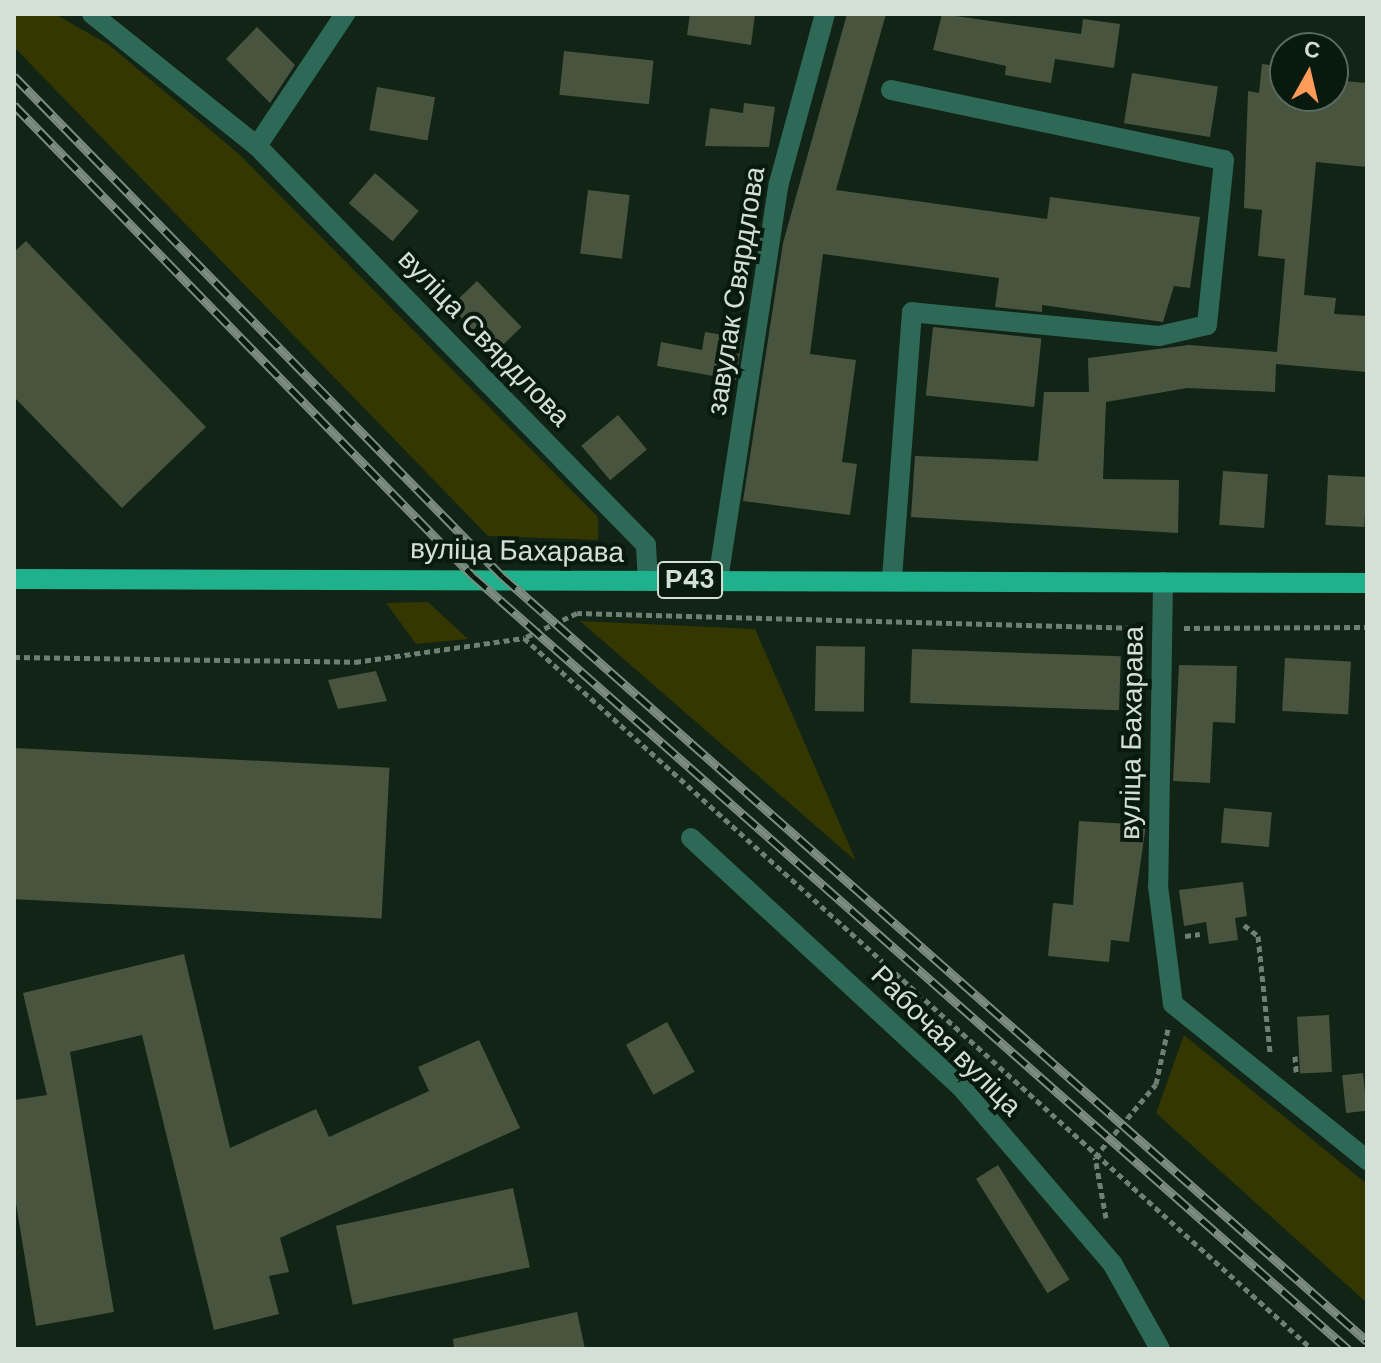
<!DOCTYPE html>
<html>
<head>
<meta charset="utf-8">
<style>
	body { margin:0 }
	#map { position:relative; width:1381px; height:1363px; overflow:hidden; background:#112416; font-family:"DM Sans",sans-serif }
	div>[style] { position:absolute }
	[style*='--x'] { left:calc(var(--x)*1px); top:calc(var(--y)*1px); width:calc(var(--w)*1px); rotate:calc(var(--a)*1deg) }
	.green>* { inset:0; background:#353700 }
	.building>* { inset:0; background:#49543f; transform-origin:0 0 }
	.path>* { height:5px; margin-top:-2.5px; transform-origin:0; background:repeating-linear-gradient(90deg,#707f73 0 6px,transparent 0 10px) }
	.minor>* { height:20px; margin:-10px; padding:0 10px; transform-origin:10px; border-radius:10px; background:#2e6856 }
	.major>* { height:20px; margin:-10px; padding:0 10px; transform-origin:10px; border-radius:10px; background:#1fb18c }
	.rail>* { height:9px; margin-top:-4.5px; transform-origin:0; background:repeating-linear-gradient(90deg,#071a0d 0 18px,#7c8c80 0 36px); box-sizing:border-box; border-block:2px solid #7c8c80 }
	span { translate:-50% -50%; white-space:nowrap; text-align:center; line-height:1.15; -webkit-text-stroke:8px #071a0d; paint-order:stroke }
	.shield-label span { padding:2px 6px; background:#071a0d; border:2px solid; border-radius:6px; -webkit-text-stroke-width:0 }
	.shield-label { font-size:26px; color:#d4e0d6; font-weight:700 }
	.street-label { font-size:28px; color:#d4e0d6 }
	.frame { position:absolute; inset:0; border:16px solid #d4e0d6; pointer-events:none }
	.north { position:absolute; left:1269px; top:32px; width:80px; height:80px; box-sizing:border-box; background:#071a0d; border:2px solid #59695d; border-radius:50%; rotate:8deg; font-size:22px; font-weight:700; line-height:32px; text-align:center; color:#d4e0d6 }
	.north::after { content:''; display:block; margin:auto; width:28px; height:36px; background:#fe9c57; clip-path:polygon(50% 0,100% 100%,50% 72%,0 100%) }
</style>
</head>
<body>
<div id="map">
	<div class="green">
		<div style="clip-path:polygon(14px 14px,55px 14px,109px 45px,239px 154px,598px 517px,598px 540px,488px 536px,14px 47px)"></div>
		<div style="clip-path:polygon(428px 602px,468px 639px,416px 644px,386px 603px)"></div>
		<div style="clip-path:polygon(580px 621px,755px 629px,856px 861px)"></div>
		<div style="clip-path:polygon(1184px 1035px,1367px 1184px,1367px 1303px,1156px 1113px)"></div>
	</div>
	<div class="building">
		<div style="clip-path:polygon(690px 14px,755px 14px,751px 45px,687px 35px)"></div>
		<div style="clip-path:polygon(847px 14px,886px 14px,836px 190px,1047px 219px,1050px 197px,1200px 217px,1190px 288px,1174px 286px,1163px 322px,1042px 305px,1042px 312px,995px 307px,999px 278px,823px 254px,810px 354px,856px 360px,842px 462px,857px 464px,850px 515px,743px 501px,783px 243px)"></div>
		<div style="clip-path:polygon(942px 14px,1081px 34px,1083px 19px,1120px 24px,1114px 68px,1055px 59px,1051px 83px,1005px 75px,1006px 66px,933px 50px)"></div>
		<div style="clip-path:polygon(257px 27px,295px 65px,270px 103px,226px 59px)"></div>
		<div style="left:564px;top:51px;width:90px;height:44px;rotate:6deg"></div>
		<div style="clip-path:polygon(1262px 64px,1285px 67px,1285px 96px,1333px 96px,1333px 80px,1367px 83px,1367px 167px,1316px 162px,1304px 295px,1336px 298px,1334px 314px,1367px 316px,1367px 372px,1276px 364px,1275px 392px,1187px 388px,1106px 402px,1103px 479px,1179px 480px,1178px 533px,911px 517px,915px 456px,1038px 461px,1044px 392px,1089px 392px,1088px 358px,1189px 345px,1277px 352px,1285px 259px,1258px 256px,1262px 210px,1244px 208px,1248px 91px,1259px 93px)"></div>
		<div style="left:1132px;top:73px;width:87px;height:51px;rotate:9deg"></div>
		<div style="left:377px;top:87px;width:59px;height:44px;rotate:10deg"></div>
		<div style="clip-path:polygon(744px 103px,775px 107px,769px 147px,705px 146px,710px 108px,743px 113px)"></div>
		<div style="left:375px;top:173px;width:58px;height:40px;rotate:41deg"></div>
		<div style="left:588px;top:190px;width:42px;height:64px;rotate:7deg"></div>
		<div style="clip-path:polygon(26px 241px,206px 427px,122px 508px,14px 397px,14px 252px)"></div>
		<div style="left:477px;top:281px;width:64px;height:37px;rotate:46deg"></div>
		<div style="left:933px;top:327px;width:109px;height:69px;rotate:6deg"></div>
		<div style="clip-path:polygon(705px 332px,742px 338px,736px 380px,657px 366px,661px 342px,702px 350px)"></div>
		<div style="left:618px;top:415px;width:45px;height:48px;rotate:50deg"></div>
		<div style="left:1223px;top:471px;width:45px;height:54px;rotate:4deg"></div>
		<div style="left:1328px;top:475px;width:39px;height:50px;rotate:3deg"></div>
		<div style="left:816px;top:646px;width:49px;height:65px;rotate:1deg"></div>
		<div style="left:912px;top:649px;width:209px;height:54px;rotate:2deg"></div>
		<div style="left:1285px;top:658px;width:66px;height:53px;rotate:3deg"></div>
		<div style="clip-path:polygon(1179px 665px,1237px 666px,1235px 723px,1213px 722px,1210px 783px,1173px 781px)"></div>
		<div style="clip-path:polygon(376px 671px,387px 701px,338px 709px,328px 680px)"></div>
		<div style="left:15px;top:748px;width:375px;height:151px;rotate:3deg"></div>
		<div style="left:1224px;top:808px;width:48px;height:35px;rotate:5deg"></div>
		<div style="clip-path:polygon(1079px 821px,1146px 825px,1129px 942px,1111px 940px,1109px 962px,1048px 956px,1053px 903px,1073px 905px)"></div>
		<div style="clip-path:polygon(1243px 882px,1247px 916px,1235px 918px,1238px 940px,1209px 944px,1206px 922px,1184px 926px,1179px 890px)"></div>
		<div style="clip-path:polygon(184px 954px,230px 1148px,316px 1109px,329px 1137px,429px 1091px,418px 1067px,479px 1040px,520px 1128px,280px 1238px,289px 1272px,269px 1276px,279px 1314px,214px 1330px,142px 1035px,70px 1052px,114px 1312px,36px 1326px,14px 1191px,14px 1100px,47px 1095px,23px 993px)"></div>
		<div style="left:1329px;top:1015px;width:57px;height:32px;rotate:87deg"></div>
		<div style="left:667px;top:1022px;width:57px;height:47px;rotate:61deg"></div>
		<div style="left:1363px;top:1073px;width:38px;height:21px;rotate:84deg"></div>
		<div style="left:998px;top:1165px;width:135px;height:26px;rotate:58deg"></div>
		<div style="left:513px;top:1188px;width:81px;height:181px;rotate:78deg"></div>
		<div style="clip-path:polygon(577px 1312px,585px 1349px,454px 1349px,453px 1339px)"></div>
	</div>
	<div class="path">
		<div style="--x:1142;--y:628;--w:565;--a:-178.48"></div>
		<div style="--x:577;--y:613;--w:59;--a:154.7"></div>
		<div style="--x:524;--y:638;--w:1061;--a:42.06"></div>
		<div style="--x:1184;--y:628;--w:183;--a:-0.3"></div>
		<div style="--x:14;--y:657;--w:341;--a:0.8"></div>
		<div style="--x:355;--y:662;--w:171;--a:-8.1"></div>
		<div style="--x:1244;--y:925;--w:18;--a:38"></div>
		<div style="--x:1258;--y:936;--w:118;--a:84.1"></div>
		<div style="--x:1185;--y:936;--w:15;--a:-8"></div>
		<div style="--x:1295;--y:1056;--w:16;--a:86"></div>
		<div style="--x:1106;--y:1218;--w:62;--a:-100.2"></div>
		<div style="--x:1095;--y:1157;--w:95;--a:-50.1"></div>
		<div style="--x:1156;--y:1084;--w:56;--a:-77.7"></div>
	</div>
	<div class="minor">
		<div style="--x:92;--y:14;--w:211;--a:38.7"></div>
		<div style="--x:257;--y:146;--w:557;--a:45.73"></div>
		<div style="--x:646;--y:545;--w:35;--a:87"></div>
		<div style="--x:891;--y:90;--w:340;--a:11.9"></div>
		<div style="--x:1224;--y:160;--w:166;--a:95.9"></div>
		<div style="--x:1207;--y:325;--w:49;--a:167.1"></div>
		<div style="--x:1159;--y:336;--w:248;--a:-174.5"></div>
		<div style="--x:912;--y:312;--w:270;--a:94.3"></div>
		<div style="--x:257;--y:146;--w:159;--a:-56.3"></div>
		<div style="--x:718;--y:580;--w:402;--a:-81.3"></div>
		<div style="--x:779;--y:183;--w:175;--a:-74.8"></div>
		<div style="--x:1163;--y:582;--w:304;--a:90.9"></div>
		<div style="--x:1158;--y:886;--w:119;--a:82.8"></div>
		<div style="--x:1173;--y:1004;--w:249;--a:38.8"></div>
		<div style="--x:691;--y:838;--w:367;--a:42.7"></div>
		<div style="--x:961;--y:1087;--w:232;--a:49.4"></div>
		<div style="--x:1112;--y:1263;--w:98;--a:60.8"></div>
	</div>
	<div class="major">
		<div style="--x:14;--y:579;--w:1353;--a:0.17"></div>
	</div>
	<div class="rail">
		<div style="--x:14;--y:76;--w:699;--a:45.7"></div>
		<div style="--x:502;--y:576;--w:1155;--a:41.49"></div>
		<div style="--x:14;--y:105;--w:658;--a:45.74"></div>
		<div style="--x:473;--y:576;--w:1168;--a:41.46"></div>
	</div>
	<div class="shield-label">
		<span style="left:690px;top:580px">Р43</span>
	</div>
	<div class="street-label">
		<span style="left:736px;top:291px;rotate:-81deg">завулак Свярдлова</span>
		<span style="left:484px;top:338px;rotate:46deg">вуліца Свярдлова</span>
		<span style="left:517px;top:551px;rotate:1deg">вуліца Бахарава</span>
		<span style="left:1132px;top:733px;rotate:-89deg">вуліца Бахарава</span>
		<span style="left:946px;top:1041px;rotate:45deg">Рабочая вуліца</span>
	</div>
	<div class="frame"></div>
	<div class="north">С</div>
</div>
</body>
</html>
